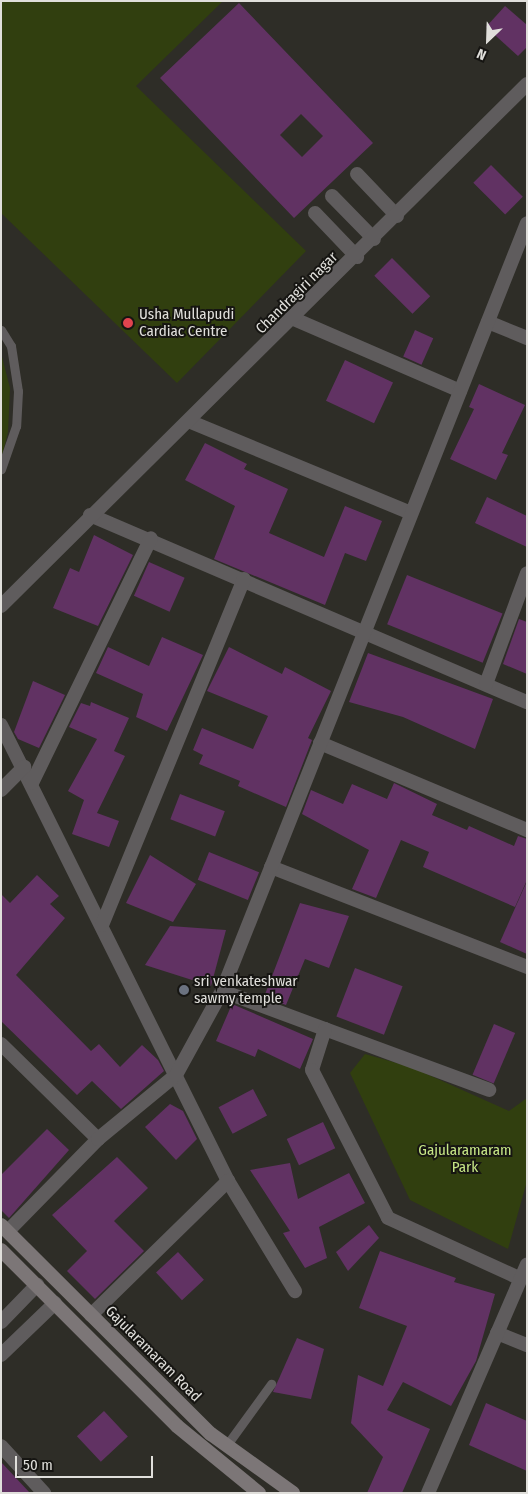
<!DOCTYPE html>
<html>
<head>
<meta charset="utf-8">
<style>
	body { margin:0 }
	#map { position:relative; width:528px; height:1494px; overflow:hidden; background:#2e2d27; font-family:"Fira Sans Condensed",sans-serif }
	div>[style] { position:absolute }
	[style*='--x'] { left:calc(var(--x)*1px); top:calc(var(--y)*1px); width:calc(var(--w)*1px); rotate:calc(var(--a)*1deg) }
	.green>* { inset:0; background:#313f0f }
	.building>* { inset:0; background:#613263; transform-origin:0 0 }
	.service>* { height:9px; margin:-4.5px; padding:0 4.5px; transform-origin:4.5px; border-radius:4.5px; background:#5f5c5d }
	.minor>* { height:14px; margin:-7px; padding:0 7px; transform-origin:7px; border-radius:7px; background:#5f5c5d }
	.secondary>* { height:14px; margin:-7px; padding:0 7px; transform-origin:7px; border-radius:7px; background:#7c7677 }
	.dots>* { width:14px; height:14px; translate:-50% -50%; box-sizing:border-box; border:2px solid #161512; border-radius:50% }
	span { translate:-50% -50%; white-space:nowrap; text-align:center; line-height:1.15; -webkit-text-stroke:4px #161512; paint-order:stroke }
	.street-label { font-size:15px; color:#e0dfdb }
	.poi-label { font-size:15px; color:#e0dfdb }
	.left { translate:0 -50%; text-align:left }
	.park-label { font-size:15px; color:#c6e686 }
	.frame { position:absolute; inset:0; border:2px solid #e0dfdb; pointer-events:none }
	.north { position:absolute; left:463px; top:15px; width:50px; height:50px; -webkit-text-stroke:4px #161512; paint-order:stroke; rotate:204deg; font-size:14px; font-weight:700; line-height:20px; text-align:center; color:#e0dfdb }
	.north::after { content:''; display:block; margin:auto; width:18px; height:22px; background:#e0dfdb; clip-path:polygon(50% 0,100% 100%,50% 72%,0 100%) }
	.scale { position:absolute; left:15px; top:1456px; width:138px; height:22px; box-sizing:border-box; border:2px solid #e0dfdb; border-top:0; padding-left:6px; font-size:15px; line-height:18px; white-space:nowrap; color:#e0dfdb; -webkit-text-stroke:4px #161512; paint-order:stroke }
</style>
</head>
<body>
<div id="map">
	<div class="green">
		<div style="clip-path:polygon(1px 1px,223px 1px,136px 86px,306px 251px,177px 383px,1px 213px)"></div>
		<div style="clip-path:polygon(1px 353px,10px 388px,8px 432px,1px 460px)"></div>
		<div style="clip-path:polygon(365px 1054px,411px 1067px,509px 1111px,527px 1098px,527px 1181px,508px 1249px,410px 1200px,350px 1073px)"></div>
	</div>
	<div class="building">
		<div style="clip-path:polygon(evenodd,239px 3px,373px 143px,294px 218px,160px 78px,239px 3px,301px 114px,323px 136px,302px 157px,280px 135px,301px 114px)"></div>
		<div style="clip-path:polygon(505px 6px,527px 25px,527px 47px,518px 56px,486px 27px)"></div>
		<div style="left:491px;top:165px;width:45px;height:25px;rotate:45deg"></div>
		<div style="left:392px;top:258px;width:54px;height:25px;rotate:45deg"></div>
		<div style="left:415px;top:330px;width:20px;height:29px;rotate:24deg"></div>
		<div style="left:345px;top:360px;width:53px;height:45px;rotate:25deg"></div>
		<div style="clip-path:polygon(479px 384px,525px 405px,502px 453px,508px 455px,496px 480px,450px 459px,474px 409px,469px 407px)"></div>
		<div style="clip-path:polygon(205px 443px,247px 464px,244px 469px,288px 489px,269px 533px,324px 557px,345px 506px,382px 521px,366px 561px,345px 553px,325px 605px,214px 559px,235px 506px,185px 480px)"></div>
		<div style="clip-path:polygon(487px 497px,527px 516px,527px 547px,475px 523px)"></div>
		<div style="clip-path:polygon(94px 535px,133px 555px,98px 626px,53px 608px,70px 568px,79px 572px)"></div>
		<div style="left:149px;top:562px;width:39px;height:37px;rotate:24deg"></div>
		<div style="left:407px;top:575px;width:103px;height:53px;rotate:22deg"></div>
		<div style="clip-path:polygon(519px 619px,527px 622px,527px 674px,503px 664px)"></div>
		<div style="clip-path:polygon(162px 637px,203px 655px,167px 731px,136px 717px,143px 694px,96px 673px,108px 647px,149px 666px)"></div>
		<div style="clip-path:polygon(229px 647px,282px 674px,285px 667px,331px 691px,308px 738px,312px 740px,286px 807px,238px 786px,240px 781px,199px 764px,203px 755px,193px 750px,202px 728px,253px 749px,268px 716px,207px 691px)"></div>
		<div style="clip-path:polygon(368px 653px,493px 699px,475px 749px,403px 717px,349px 702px)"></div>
		<div style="clip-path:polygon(33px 681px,65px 695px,39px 748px,18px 739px,14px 732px)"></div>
		<div style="clip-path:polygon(91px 702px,129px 718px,114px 751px,125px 756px,97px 813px,119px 821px,109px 847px,72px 834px,84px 800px,68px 791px,97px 739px,69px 727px,81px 703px,90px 706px)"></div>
		<div style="clip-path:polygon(394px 783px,437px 804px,432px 815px,467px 830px,469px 826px,514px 846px,518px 836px,527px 839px,527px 880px,515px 907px,423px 867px,429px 852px,401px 840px,376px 898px,352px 889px,369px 850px,302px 814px,311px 790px,343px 804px,352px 784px,387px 799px)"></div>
		<div style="left:180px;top:794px;width:48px;height:27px;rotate:21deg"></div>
		<div style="left:209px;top:852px;width:54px;height:30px;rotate:22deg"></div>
		<div style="clip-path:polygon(150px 855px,196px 884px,173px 922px,126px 903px)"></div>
		<div style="clip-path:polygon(37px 875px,59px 896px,50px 904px,65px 918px,16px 975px,91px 1051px,99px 1044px,120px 1067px,142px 1045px,158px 1060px,164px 1071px,121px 1109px,92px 1081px,77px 1095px,1px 1021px,1px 894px,10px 903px)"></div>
		<div style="clip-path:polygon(527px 881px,527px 954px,500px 942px)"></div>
		<div style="clip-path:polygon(300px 903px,349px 916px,329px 968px,305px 959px,286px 1005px,264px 997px)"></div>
		<div style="clip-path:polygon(170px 926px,226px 930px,211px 986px,145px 965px)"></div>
		<div style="left:355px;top:968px;width:51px;height:52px;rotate:21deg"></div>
		<div style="clip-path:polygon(232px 1004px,313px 1039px,300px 1069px,258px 1049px,255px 1057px,216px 1041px)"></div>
		<div style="left:494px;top:1024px;width:23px;height:55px;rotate:23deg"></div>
		<div style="left:253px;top:1089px;width:30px;height:39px;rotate:62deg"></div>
		<div style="clip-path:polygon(170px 1104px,183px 1111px,197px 1139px,176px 1160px,145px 1127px)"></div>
		<div style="left:323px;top:1122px;width:29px;height:40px;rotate:65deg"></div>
		<div style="clip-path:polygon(47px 1129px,69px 1150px,9px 1218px,1px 1210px,1px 1175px)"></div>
		<div style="clip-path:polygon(117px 1157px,148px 1188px,114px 1221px,144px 1251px,95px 1299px,67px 1271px,87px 1251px,52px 1215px)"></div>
		<div style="clip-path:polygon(290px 1163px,298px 1199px,349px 1173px,365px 1203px,319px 1227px,327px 1258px,305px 1268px,283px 1233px,290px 1231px,250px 1170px)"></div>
		<div style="clip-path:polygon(369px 1225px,379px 1238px,348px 1271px,336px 1252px)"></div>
		<div style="clip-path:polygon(380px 1251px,456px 1278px,454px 1282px,495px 1294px,476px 1361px,451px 1406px,403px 1382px,387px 1410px,430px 1429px,402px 1493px,367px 1493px,383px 1457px,351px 1423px,358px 1375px,383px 1386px,407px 1326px,359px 1308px)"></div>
		<div style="left:178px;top:1252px;width:38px;height:30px;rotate:47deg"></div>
		<div style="clip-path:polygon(297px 1338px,324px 1349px,311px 1399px,273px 1392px)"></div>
		<div style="clip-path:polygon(486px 1403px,527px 1421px,527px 1471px,469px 1445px)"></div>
		<div style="left:104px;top:1411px;width:35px;height:37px;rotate:47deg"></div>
		<div style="clip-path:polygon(1px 1462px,30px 1493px,1px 1493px)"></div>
	</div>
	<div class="service">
		<div style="--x:1;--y:330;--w:19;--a:58"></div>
		<div style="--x:11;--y:346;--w:46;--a:81.2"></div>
		<div style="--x:18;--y:391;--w:35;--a:93"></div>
		<div style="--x:16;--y:426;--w:46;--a:109.2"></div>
		<div style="--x:226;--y:1446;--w:77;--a:-54"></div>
	</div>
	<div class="minor">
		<div style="--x:357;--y:174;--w:58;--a:46.4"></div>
		<div style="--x:332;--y:196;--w:60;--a:45.7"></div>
		<div style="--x:315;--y:213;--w:61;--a:46.3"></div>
		<div style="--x:294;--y:319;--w:181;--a:23.4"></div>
		<div style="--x:488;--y:322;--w:42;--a:22.3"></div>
		<div style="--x:191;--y:422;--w:238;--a:22.5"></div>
		<div style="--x:90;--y:515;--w:475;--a:23.2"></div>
		<div style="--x:1;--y:606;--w:741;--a:-44.78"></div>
		<div style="--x:486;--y:684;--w:118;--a:-69.7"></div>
		<div style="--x:1;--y:725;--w:509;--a:63.54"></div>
		<div style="--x:228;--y:1181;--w:129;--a:58.7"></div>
		<div style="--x:320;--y:743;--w:225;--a:22.8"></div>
		<div style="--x:32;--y:783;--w:272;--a:-64.1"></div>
		<div style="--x:1;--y:790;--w:33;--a:-45"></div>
		<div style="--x:271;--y:867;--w:275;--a:21.3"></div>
		<div style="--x:102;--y:925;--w:374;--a:-67.7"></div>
		<div style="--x:222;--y:991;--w:285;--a:20.3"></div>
		<div style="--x:325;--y:1029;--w:43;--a:107.6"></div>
		<div style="--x:312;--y:1070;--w:166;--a:62.8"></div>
		<div style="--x:388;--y:1218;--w:146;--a:24.6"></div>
		<div style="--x:1;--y:1044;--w:136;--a:44.4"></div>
		<div style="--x:8;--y:1231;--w:129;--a:-45.6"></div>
		<div style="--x:98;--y:1139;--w:101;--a:-39.4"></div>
		<div style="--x:176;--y:1075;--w:96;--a:-61.3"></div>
		<div style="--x:222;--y:991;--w:826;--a:-68.34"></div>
		<div style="--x:91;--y:1315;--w:192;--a:-44.4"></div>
		<div style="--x:1;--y:1322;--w:52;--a:-45.8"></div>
		<div style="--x:497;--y:1333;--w:32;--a:22"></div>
		<div style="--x:1;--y:1355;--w:75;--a:-43.9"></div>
		<div style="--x:1;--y:1446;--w:64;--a:47.5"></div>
		<div style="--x:428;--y:1493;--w:249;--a:-66.6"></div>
	</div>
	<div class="secondary">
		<div style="--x:1;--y:1225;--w:296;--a:44.9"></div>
		<div style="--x:211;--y:1434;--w:101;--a:35.7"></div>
		<div style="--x:1;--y:1250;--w:249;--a:45"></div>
		<div style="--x:177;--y:1426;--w:106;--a:39.3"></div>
	</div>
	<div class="dots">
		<div style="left:128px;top:323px;background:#e0444e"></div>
		<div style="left:184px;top:990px;background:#6b7280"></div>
	</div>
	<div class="street-label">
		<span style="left:297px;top:293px;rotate:-45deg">Chandragiri nagar</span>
		<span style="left:153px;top:1354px;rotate:45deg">Gajularamaram Road</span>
	</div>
	<div class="poi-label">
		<span class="left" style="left:139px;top:323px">Usha Mullapudi<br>Cardiac Centre</span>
		<span class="left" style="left:194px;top:990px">sri venkateshwar<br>sawmy temple</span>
	</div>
	<div class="park-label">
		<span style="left:465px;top:1159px">Gajularamaram<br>Park</span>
	</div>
	<div class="frame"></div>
	<div class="north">N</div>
	<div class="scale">50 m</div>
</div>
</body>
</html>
